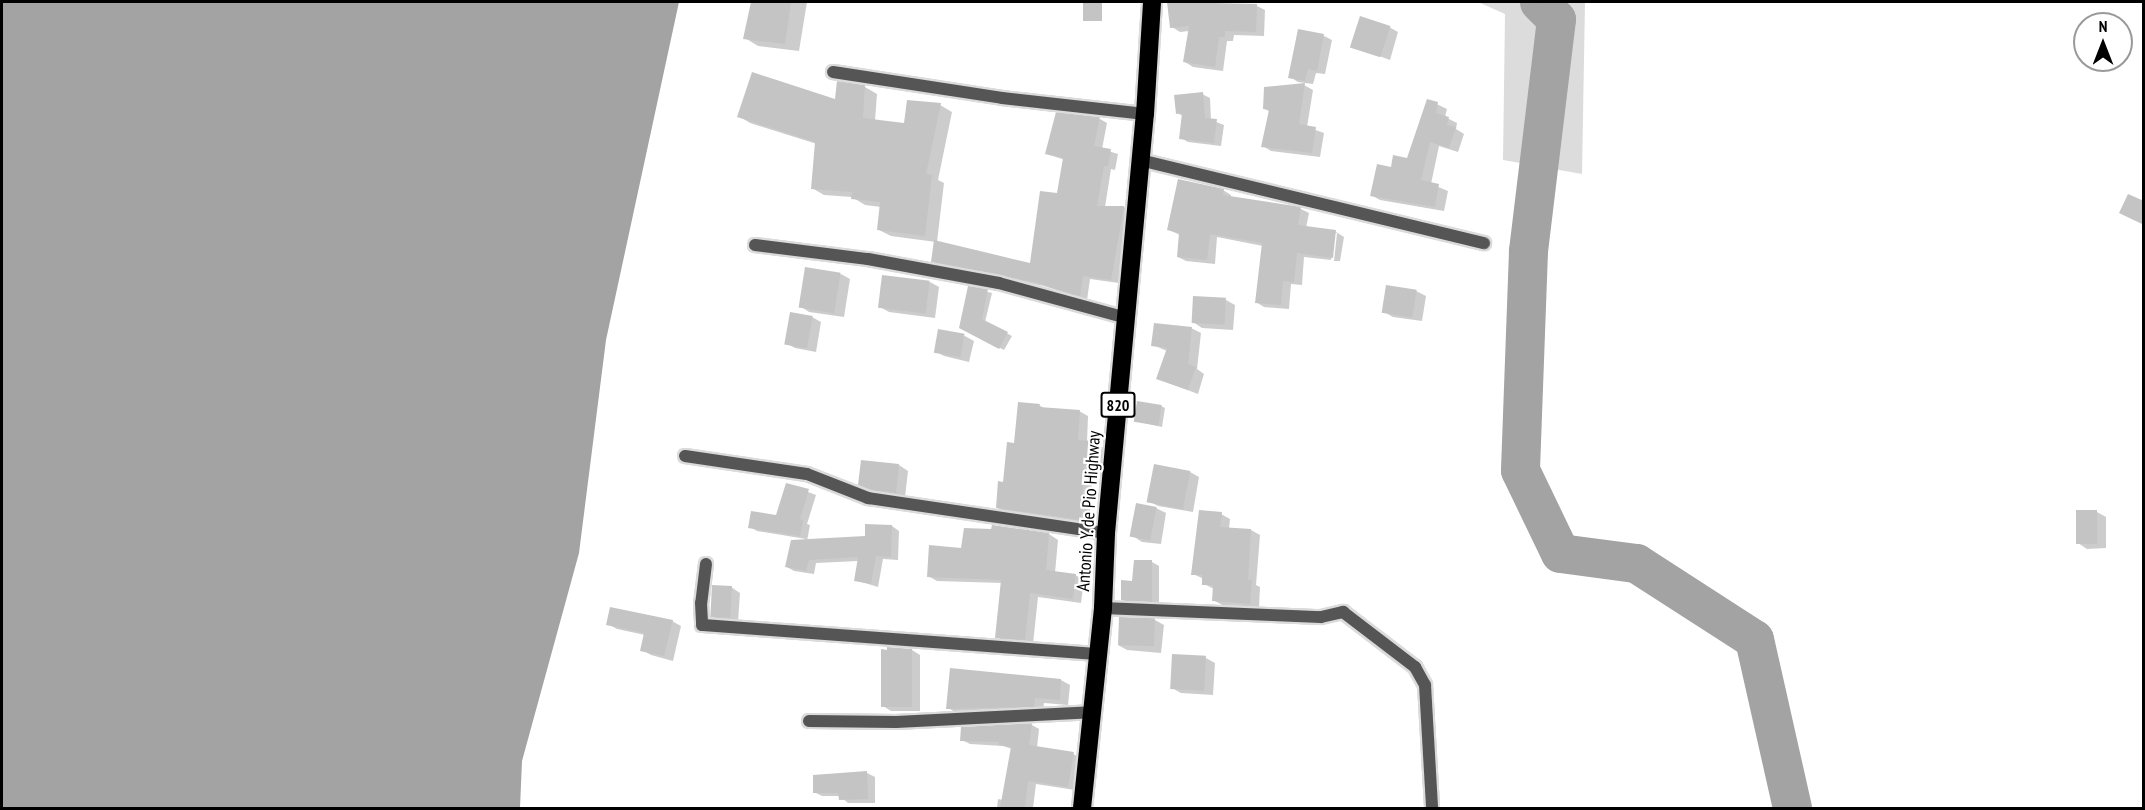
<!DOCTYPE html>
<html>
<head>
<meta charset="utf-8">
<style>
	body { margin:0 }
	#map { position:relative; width:2145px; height:810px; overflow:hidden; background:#fff; font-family:"PT Sans Narrow",sans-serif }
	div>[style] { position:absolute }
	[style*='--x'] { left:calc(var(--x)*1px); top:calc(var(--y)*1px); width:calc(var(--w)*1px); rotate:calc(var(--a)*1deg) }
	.green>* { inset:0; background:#dcdcdc }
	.water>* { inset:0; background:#a3a3a3 }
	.shadow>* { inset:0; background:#0003 }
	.river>* { height:39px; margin:-19.5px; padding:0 19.5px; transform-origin:19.5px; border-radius:19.5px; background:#a3a3a3 }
	.building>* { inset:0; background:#c4c4c4; transform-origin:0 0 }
	.roads { filter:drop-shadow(2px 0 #dbdbdb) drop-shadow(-2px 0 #dbdbdb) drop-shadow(0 2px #dbdbdb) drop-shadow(0 -2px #dbdbdb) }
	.street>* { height:12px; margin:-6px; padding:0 6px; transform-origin:6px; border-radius:6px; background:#555 }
	.highway>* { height:18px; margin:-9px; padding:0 9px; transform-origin:9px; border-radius:9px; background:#000 }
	span { translate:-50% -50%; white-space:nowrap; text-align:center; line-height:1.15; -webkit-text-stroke:4.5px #fff; paint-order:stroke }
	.shield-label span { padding:2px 4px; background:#fff; border:2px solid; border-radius:4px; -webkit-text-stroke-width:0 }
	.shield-label { font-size:16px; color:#000; font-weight:700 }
	.street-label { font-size:18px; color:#000 }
	.frame { position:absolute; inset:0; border:3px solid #000; pointer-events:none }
	.north { position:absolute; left:2073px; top:12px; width:60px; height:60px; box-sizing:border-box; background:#fff; border:2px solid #999; border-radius:50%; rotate:0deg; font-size:16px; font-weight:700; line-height:24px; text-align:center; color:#000 }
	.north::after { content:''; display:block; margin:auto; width:21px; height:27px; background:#000; clip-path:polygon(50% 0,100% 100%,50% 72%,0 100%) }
</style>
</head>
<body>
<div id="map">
	<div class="green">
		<div style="clip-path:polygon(1478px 2px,1585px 2px,1582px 174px,1503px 160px,1505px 14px)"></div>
	</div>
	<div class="water">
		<div style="clip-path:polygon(2px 2px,679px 2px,606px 340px,579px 553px,522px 761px,520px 808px,2px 808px)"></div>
	</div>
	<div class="shadow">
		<div style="clip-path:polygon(753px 2px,807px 2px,799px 51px,758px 46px,745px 38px)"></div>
		<div style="clip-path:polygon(1172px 2px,1257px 6px,1265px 10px,1264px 36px,1234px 35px,1233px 41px,1227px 41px,1223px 71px,1193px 67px,1185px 62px,1189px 31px,1180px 32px,1172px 27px,1170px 8px)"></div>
		<div style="clip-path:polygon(1389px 27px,1398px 32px,1390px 60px,1352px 46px)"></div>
		<div style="clip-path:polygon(1299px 31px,1324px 36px,1332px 40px,1325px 74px,1316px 73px,1313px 84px,1298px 82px,1290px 77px)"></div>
		<div style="clip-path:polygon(838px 83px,865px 87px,877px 94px,875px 121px,906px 125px,940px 105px,952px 112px,938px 180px,944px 183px,937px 242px,1031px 265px,1059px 195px,1065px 160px,1047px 154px,1100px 119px,1107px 123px,1102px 149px,1118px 154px,1115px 170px,1111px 169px,1105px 207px,1124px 207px,1131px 212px,1119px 283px,1090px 279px,1087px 300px,1044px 286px,940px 266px,933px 261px,936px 242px,891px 236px,879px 230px,881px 207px,865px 205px,852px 197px,824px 195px,812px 188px,817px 144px,750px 123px,739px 116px,837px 101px)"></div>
		<div style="clip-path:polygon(1304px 85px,1313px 90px,1307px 127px,1324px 133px,1320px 157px,1271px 151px,1263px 146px,1270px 112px,1264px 108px)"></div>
		<div style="clip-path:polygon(1202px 94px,1210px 98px,1211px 120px,1224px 125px,1221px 146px,1188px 142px,1181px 138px,1183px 116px,1177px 113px)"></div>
		<div style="clip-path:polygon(1428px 100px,1447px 109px,1445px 117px,1457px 123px,1456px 129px,1464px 134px,1458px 152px,1439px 146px,1431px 184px,1448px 191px,1444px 211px,1380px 200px,1371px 195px,1392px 169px,1408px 159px)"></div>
		<div style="clip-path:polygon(1223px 190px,1231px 195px,1231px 198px,1301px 209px,1309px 213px,1306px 228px,1336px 232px,1344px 237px,1340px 261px,1334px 261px,1337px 233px,1334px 233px,1331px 260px,1304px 257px,1302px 285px,1291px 284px,1289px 309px,1264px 307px,1256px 302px,1263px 246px,1217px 237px,1215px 264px,1186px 261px,1178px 257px,1180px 235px,1169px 230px)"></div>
		<div style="clip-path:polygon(841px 274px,850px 279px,844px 317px,809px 312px,800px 306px)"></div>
		<div style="clip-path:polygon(930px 282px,939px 287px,935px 318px,889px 312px,880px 307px)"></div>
		<div style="clip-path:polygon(970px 288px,992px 293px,985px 322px,1012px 336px,1004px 350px,960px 328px)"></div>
		<div style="clip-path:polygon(1416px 291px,1426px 296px,1422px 321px,1393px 317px,1384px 312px)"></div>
		<div style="clip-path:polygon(1226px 300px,1235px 305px,1233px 330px,1202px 328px,1193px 322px)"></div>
		<div style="clip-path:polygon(812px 317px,821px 322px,816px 352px,795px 348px,786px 343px)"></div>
		<div style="clip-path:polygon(1191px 328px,1201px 333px,1197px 369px,1204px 374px,1198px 394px,1158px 379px,1167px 351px,1153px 345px)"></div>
		<div style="clip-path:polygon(965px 336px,974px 341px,969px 362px,944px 356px,935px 351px)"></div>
		<div style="clip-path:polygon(1039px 405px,1045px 409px,1079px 411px,1088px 416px,1087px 442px,1105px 448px,1103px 470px,1093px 469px,1089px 524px,1007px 513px,998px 508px,1015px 444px)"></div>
		<div style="clip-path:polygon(1161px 406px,1165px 408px,1162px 427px,1135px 421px)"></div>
		<div style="clip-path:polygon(899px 465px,908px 471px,905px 497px,869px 490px,859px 484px)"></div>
		<div style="clip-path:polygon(1155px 466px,1190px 472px,1199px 477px,1193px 512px,1158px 506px,1149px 501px)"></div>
		<div style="clip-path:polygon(787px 484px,816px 495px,807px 524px,810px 525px,807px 541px,866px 537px,892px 526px,899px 531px,898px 560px,883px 559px,878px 587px,855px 580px,858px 561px,816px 563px,814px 574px,794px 571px,787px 567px,806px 539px,757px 531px,750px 527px,777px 517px)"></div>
		<div style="clip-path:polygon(1156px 508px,1166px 513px,1161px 544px,1142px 542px,1133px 536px)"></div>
		<div style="clip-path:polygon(2097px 512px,2106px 517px,2106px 548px,2087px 549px,2078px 543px)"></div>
		<div style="clip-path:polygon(1221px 514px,1230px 519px,1229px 529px,1251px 530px,1260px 535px,1256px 585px,1260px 587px,1259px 608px,1222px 605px,1213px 600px,1214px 589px,1204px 584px,1204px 579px,1193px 574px)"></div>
		<div style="clip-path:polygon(995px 527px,1049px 534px,1058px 540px,1055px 573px,1075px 575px,1084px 580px,1081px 603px,1038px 597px,1033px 644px,1005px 642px,997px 637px,1002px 583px,937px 581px,928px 576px)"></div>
		<div style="clip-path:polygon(1152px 562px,1159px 566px,1159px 605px,1130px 604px,1122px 600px)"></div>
		<div style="clip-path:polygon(731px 587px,740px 593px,738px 622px,721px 621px,711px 616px)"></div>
		<div style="clip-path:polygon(1155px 620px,1164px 625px,1161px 653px,1127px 650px,1118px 645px)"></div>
		<div style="clip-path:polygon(672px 621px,681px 626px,673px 661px,651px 655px,642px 650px,645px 635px,617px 629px,608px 624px)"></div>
		<div style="clip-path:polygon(912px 650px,920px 655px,920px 711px,891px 711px,883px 706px)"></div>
		<div style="clip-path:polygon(1206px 658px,1215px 663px,1213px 695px,1181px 693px,1172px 688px)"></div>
		<div style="clip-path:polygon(1061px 680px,1070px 685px,1068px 705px,1044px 703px,1043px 711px,957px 713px,948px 708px)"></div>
		<div style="clip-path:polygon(1032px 725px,1039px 729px,1037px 748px,1073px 754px,1081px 758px,1075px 790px,1036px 784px,1033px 808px,997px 808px,998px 799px,1003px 800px,1012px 749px,1003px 746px,970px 744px,962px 740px)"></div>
		<div style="clip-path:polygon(867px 773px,875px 777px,875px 803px,848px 803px,840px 796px,822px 796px,814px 792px)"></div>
	</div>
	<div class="river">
		<div style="--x:1539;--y:2;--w:24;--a:45"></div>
		<div style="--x:1556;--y:19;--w:234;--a:96.9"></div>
		<div style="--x:1528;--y:251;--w:219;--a:92.1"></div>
		<div style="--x:1520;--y:470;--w:92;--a:64.3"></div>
		<div style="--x:1560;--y:553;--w:77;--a:7.5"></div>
		<div style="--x:1636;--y:563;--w:140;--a:32.8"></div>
		<div style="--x:1754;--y:639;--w:173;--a:77.3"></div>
	</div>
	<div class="building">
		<div style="clip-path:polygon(751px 2px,791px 2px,785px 44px,743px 39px)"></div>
		<div style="left:1083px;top:2px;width:19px;height:19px"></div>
		<div style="clip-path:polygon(1167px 2px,1257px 4px,1256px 32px,1225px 31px,1225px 37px,1219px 37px,1215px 67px,1183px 62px,1189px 26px,1170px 28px)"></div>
		<div style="left:1360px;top:16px;width:32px;height:33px;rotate:18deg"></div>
		<div style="clip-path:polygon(1298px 29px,1324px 34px,1317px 71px,1308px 69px,1305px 81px,1288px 78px)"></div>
		<div style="clip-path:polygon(752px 72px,835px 99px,837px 81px,865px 85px,863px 118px,904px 123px,907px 100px,941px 103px,926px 174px,932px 175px,925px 236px,877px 230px,880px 202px,851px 199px,852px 192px,811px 189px,815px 142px,737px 117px)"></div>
		<div style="clip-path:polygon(1305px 83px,1299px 124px,1316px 127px,1312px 153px,1261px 147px,1269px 110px,1263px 109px,1264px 87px)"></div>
		<div style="clip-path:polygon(1203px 92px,1205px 118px,1217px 119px,1214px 143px,1179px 139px,1182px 113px,1176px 114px,1174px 95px)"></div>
		<div style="clip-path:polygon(1427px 99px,1438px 102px,1436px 113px,1449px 117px,1447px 125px,1456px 127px,1449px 148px,1430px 142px,1421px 180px,1439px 184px,1435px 207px,1370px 196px,1377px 164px,1391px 167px,1393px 155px,1407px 158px)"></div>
		<div style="clip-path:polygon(1056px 112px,1100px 117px,1094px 146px,1111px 149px,1108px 167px,1104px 166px,1097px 206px,1124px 206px,1111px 280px,1083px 276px,1080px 297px,1034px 282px,931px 262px,934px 240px,1030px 263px,1040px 191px,1057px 193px,1063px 158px,1045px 154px)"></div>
		<div style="clip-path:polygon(1178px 179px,1224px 189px,1223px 195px,1301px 207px,1298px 225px,1336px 230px,1333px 258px,1297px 253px,1294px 282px,1283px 281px,1281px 305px,1255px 303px,1262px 243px,1210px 234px,1207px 260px,1177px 257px,1179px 233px,1167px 230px)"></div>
		<div style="clip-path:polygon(2128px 194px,2144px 201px,2144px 225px,2119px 213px)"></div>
		<div style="left:805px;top:267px;width:36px;height:41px;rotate:9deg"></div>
		<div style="left:882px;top:275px;width:48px;height:33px;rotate:7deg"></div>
		<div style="left:1386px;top:285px;width:31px;height:28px;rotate:9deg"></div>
		<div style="clip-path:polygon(968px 286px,988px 289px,982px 319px,1008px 332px,999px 349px,959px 328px)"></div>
		<div style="left:1193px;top:296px;width:33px;height:27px;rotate:3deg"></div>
		<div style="left:790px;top:312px;width:23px;height:33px;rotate:10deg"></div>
		<div style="clip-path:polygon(1154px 323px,1192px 327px,1188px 364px,1196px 367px,1188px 390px,1156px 379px,1167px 348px,1151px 346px)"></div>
		<div style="left:938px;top:329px;width:27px;height:24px;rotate:10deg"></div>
		<div style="left:1137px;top:401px;width:25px;height:21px;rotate:9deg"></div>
		<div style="clip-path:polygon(1018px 402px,1040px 404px,1039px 407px,1080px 410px,1078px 440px,1096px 441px,1094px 465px,1084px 465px,1081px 520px,996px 508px,998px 481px,1003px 482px,1007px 442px,1014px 443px)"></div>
		<div style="clip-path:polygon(861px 460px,899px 464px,896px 493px,870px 490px,858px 485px)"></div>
		<div style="left:1154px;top:464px;width:37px;height:39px;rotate:11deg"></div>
		<div style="clip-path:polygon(786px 483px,809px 489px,800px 519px,803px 520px,800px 536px,748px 528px,751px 511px,776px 515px)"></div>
		<div style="left:1136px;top:503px;width:21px;height:34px;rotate:11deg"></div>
		<div style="clip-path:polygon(1199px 510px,1222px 512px,1220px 527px,1251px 529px,1248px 580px,1252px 580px,1250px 604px,1212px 601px,1213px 585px,1202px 585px,1202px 575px,1191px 575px)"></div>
		<div style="left:2076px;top:510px;width:21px;height:34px"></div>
		<div style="clip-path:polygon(865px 524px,892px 525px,891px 557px,876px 556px,871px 584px,854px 581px,858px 557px,809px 560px,806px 571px,785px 567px,791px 540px,865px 536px)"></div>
		<div style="clip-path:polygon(992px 525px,1049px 533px,1046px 570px,1076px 574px,1073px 599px,1030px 593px,1025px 640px,995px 638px,1001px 580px,927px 577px,929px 545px,961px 548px,964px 528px,991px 529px)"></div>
		<div style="clip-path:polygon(1134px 560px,1152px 560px,1152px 602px,1121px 600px,1121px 580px,1132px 581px)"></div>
		<div style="left:712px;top:585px;width:20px;height:32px;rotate:3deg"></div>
		<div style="clip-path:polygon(610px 607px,673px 620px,664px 656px,640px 651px,644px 633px,606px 625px)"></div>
		<div style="left:1119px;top:617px;width:36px;height:28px;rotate:2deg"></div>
		<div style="clip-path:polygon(887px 647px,912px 649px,912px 707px,881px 707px,881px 649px,887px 650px)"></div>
		<div style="left:1172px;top:654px;width:34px;height:35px;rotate:3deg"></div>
		<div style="clip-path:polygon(950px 668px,1061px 679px,1060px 700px,1035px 698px,1034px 707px,946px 709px)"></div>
		<div style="clip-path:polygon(1032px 723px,1029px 745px,1074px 752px,1068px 787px,1028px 781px,1025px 808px,1000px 808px,1011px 747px,999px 745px,999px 742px,960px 741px,961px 727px)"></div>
		<div style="clip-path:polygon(867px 771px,868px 799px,839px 800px,838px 793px,813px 793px,813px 775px)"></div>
	</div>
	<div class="roads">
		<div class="street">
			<div style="--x:833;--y:72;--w:171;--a:8.7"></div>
			<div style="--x:1002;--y:98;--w:144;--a:6.4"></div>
			<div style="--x:1140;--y:160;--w:354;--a:13.6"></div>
			<div style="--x:755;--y:245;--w:114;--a:7.1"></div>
			<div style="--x:868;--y:259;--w:133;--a:10.4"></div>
			<div style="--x:999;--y:283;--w:133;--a:15.3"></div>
			<div style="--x:685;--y:456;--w:123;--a:8.4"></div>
			<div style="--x:807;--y:474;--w:66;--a:21.5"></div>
			<div style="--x:868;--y:498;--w:241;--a:8.4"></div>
			<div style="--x:706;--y:564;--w:39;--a:97"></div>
			<div style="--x:701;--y:603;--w:22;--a:87"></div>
			<div style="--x:702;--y:625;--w:396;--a:4.2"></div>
			<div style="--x:1103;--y:608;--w:218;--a:2.4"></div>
			<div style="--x:1321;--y:617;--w:23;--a:-13"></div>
			<div style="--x:1343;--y:612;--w:91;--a:37.4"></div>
			<div style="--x:1415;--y:667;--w:21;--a:61"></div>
			<div style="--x:1425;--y:685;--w:123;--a:86.7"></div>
			<div style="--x:809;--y:721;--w:87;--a:0.7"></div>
			<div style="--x:896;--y:722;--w:195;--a:-2.9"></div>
		</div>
		<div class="highway">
			<div style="--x:1082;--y:808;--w:201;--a:-84"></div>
			<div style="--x:1103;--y:608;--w:75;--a:-87.7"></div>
			<div style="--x:1106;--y:533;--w:421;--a:-84.7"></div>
			<div style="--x:1145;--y:114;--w:112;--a:-86.4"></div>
		</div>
	</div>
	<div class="shield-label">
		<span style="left:1118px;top:405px">820</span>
	</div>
	<div class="street-label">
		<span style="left:1089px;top:511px;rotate:-86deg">Antonio Y. de Pio Highway</span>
	</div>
	<div class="frame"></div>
	<div class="north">N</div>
</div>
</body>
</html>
